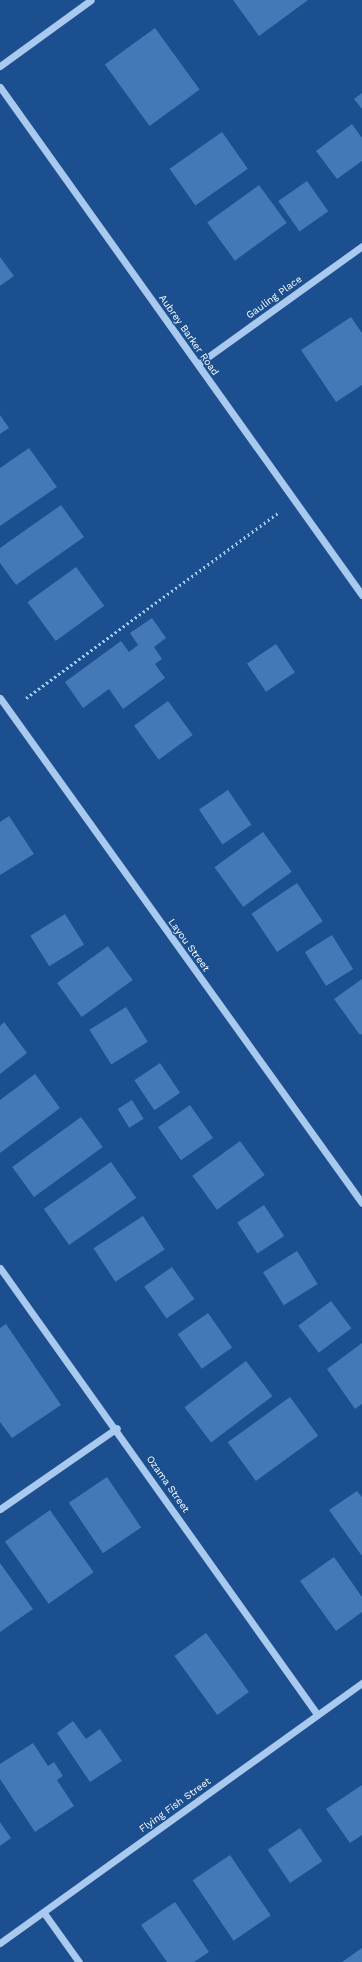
<!DOCTYPE html>
<html>
<head>
<meta charset="utf-8">
<style>
	body { margin:0 }
	#map { position:relative; width:362px; height:1962px; overflow:hidden; background:#1b4f8f; font-family:"Work Sans",sans-serif }
	div>[style] { position:absolute }
	[style*='--x'] { left:calc(var(--x)*1px); top:calc(var(--y)*1px); width:calc(var(--w)*1px); rotate:calc(var(--a)*1deg) }
	.building>* { inset:0; background:#4478b7; transform-origin:0 0 }
	.path>* { height:2.5px; margin-top:-1.25px; transform-origin:0; background:repeating-linear-gradient(90deg,#a9c9ee 0 2px,transparent 0 5px) }
	.minor>* { height:7px; margin:-3.5px; padding:0 3.5px; transform-origin:3.5px; border-radius:3.5px; background:#a9c9ee }
	span { translate:-50% -50%; white-space:nowrap; text-align:center; line-height:1.15; -webkit-text-stroke:3px #1b4f8f; paint-order:stroke }
	.street-label { font-size:10px; color:#fff }
</style>
</head>
<body>
<div id="map">
	<div class="building">
		<div style="clip-path:polygon(233px 0,308px 0,259px 36px)"></div>
		<div style="left:155px;top:28px;width:76px;height:62px;rotate:54deg"></div>
		<div style="clip-path:polygon(362px 93px,362px 109px,354px 99px)"></div>
		<div style="clip-path:polygon(352px 124px,362px 138px,362px 161px,337px 179px,316px 151px)"></div>
		<div style="left:222px;top:132px;width:45px;height:64px;rotate:55deg"></div>
		<div style="left:307px;top:181px;width:37px;height:35px;rotate:55deg"></div>
		<div style="left:259px;top:185px;width:47px;height:64px;rotate:54deg"></div>
		<div style="clip-path:polygon(0 257px,14px 276px,0 286px)"></div>
		<div style="clip-path:polygon(351px 317px,362px 333px,362px 385px,336px 402px,301px 350px)"></div>
		<div style="clip-path:polygon(0 415px,9px 428px,0 434px)"></div>
		<div style="clip-path:polygon(29px 448px,57px 487px,0 526px,0 468px)"></div>
		<div style="clip-path:polygon(61px 505px,84px 537px,16px 585px,0 563px,0 548px)"></div>
		<div style="left:76px;top:567px;width:48px;height:60px;rotate:54deg"></div>
		<div style="clip-path:polygon(152px 618px,166px 638px,154px 647px,162px 659px,155px 664px,165px 678px,123px 709px,109px 689px,83px 708px,65px 682px,121px 641px,129px 652px,138px 645px,130px 633px)"></div>
		<div style="left:276px;top:644px;width:34px;height:35px;rotate:56deg"></div>
		<div style="left:168px;top:701px;width:42px;height:42px;rotate:54deg"></div>
		<div style="left:228px;top:790px;width:42px;height:35px;rotate:56deg"></div>
		<div style="clip-path:polygon(9px 816px,34px 854px,0 875px,0 822px)"></div>
		<div style="left:263px;top:832px;width:49px;height:60px;rotate:54deg"></div>
		<div style="left:297px;top:883px;width:46px;height:55px;rotate:56deg"></div>
		<div style="left:65px;top:914px;width:36px;height:41px;rotate:58deg"></div>
		<div style="left:332px;top:935px;width:40px;height:32px;rotate:58deg"></div>
		<div style="left:108px;top:946px;width:42px;height:63px;rotate:54deg"></div>
		<div style="clip-path:polygon(362px 979px,362px 1034px,360px 1035px,334px 999px)"></div>
		<div style="left:126px;top:1007px;width:41px;height:43px;rotate:58deg"></div>
		<div style="clip-path:polygon(4px 1022px,27px 1053px,0 1074px,0 1026px)"></div>
		<div style="left:160px;top:1063px;width:36px;height:31px;rotate:56deg"></div>
		<div style="clip-path:polygon(35px 1074px,60px 1108px,0 1153px,0 1100px)"></div>
		<div style="left:132px;top:1100px;width:22px;height:17px;rotate:58deg"></div>
		<div style="left:190px;top:1105px;width:40px;height:39px;rotate:55deg"></div>
		<div style="left:81px;top:1117px;width:37px;height:85px;rotate:54deg"></div>
		<div style="left:240px;top:1141px;width:42px;height:59px;rotate:54deg"></div>
		<div style="left:111px;top:1162px;width:44px;height:82px;rotate:55deg"></div>
		<div style="left:264px;top:1205px;width:37px;height:32px;rotate:57deg"></div>
		<div style="left:143px;top:1216px;width:40px;height:59px;rotate:57deg"></div>
		<div style="left:297px;top:1251px;width:39px;height:40px;rotate:58deg"></div>
		<div style="left:172px;top:1267px;width:39px;height:34px;rotate:55deg"></div>
		<div style="left:331px;top:1301px;width:34px;height:41px;rotate:53deg"></div>
		<div style="left:208px;top:1313px;width:42px;height:37px;rotate:55deg"></div>
		<div style="clip-path:polygon(6px 1324px,61px 1405px,12px 1438px,0 1422px,0 1328px)"></div>
		<div style="clip-path:polygon(362px 1343px,362px 1404px,355px 1409px,327px 1369px)"></div>
		<div style="left:246px;top:1361px;width:44px;height:77px;rotate:53deg"></div>
		<div style="left:290px;top:1397px;width:48px;height:77px;rotate:54deg"></div>
		<div style="left:107px;top:1477px;width:61px;height:46px;rotate:56deg"></div>
		<div style="clip-path:polygon(357px 1491px,362px 1497px,362px 1556px,329px 1510px)"></div>
		<div style="left:50px;top:1510px;width:76px;height:55px;rotate:55deg"></div>
		<div style="clip-path:polygon(334px 1557px,362px 1597px,362px 1612px,336px 1631px,300px 1581px)"></div>
		<div style="clip-path:polygon(0 1563px,33px 1609px,0 1632px)"></div>
		<div style="left:206px;top:1633px;width:73px;height:39px;rotate:54deg"></div>
		<div style="clip-path:polygon(73px 1721px,86px 1739px,100px 1729px,122px 1761px,90px 1782px,57px 1733px)"></div>
		<div style="clip-path:polygon(33px 1743px,48px 1766px,54px 1762px,63px 1776px,57px 1780px,74px 1806px,35px 1832px,0 1779px,0 1764px)"></div>
		<div style="clip-path:polygon(362px 1785px,362px 1835px,350px 1843px,326px 1809px)"></div>
		<div style="clip-path:polygon(0 1822px,11px 1838px,0 1846px)"></div>
		<div style="left:300px;top:1828px;width:40px;height:39px;rotate:56deg"></div>
		<div style="left:230px;top:1855px;width:73px;height:45px;rotate:56deg"></div>
		<div style="clip-path:polygon(175px 1902px,209px 1952px,194px 1962px,167px 1962px,141px 1925px)"></div>
		<div style="clip-path:polygon(362px 1948px,362px 1962px,342px 1962px)"></div>
	</div>
	<div class="path">
		<div style="--x:26;--y:698;--w:313;--a:-36.3"></div>
	</div>
	<div class="minor">
		<div style="--x:0;--y:66;--w:112;--a:-36"></div>
		<div style="--x:0;--y:87;--w:624;--a:54.53"></div>
		<div style="--x:198;--y:364;--w:202;--a:-35.7"></div>
		<div style="--x:0;--y:698;--w:621;--a:54.37"></div>
		<div style="--x:0;--y:1268;--w:547;--a:54.6"></div>
		<div style="--x:0;--y:1509;--w:142;--a:-34.7"></div>
		<div style="--x:44;--y:1913;--w:60;--a:54.5"></div>
		<div style="--x:0;--y:1943;--w:446;--a:-35.7"></div>
	</div>
	<div class="street-label">
		<span style="left:274px;top:297px;rotate:-36deg">Gauling Place</span>
		<span style="left:189px;top:335px;rotate:55deg">Aubrey Barker Road</span>
		<span style="left:189px;top:945px;rotate:54deg">Layou Street</span>
		<span style="left:168px;top:1484px;rotate:55deg">Ozama Street</span>
		<span style="left:175px;top:1805px;rotate:-36deg">Flying Fish Street</span>
	</div>
</div>
</body>
</html>
